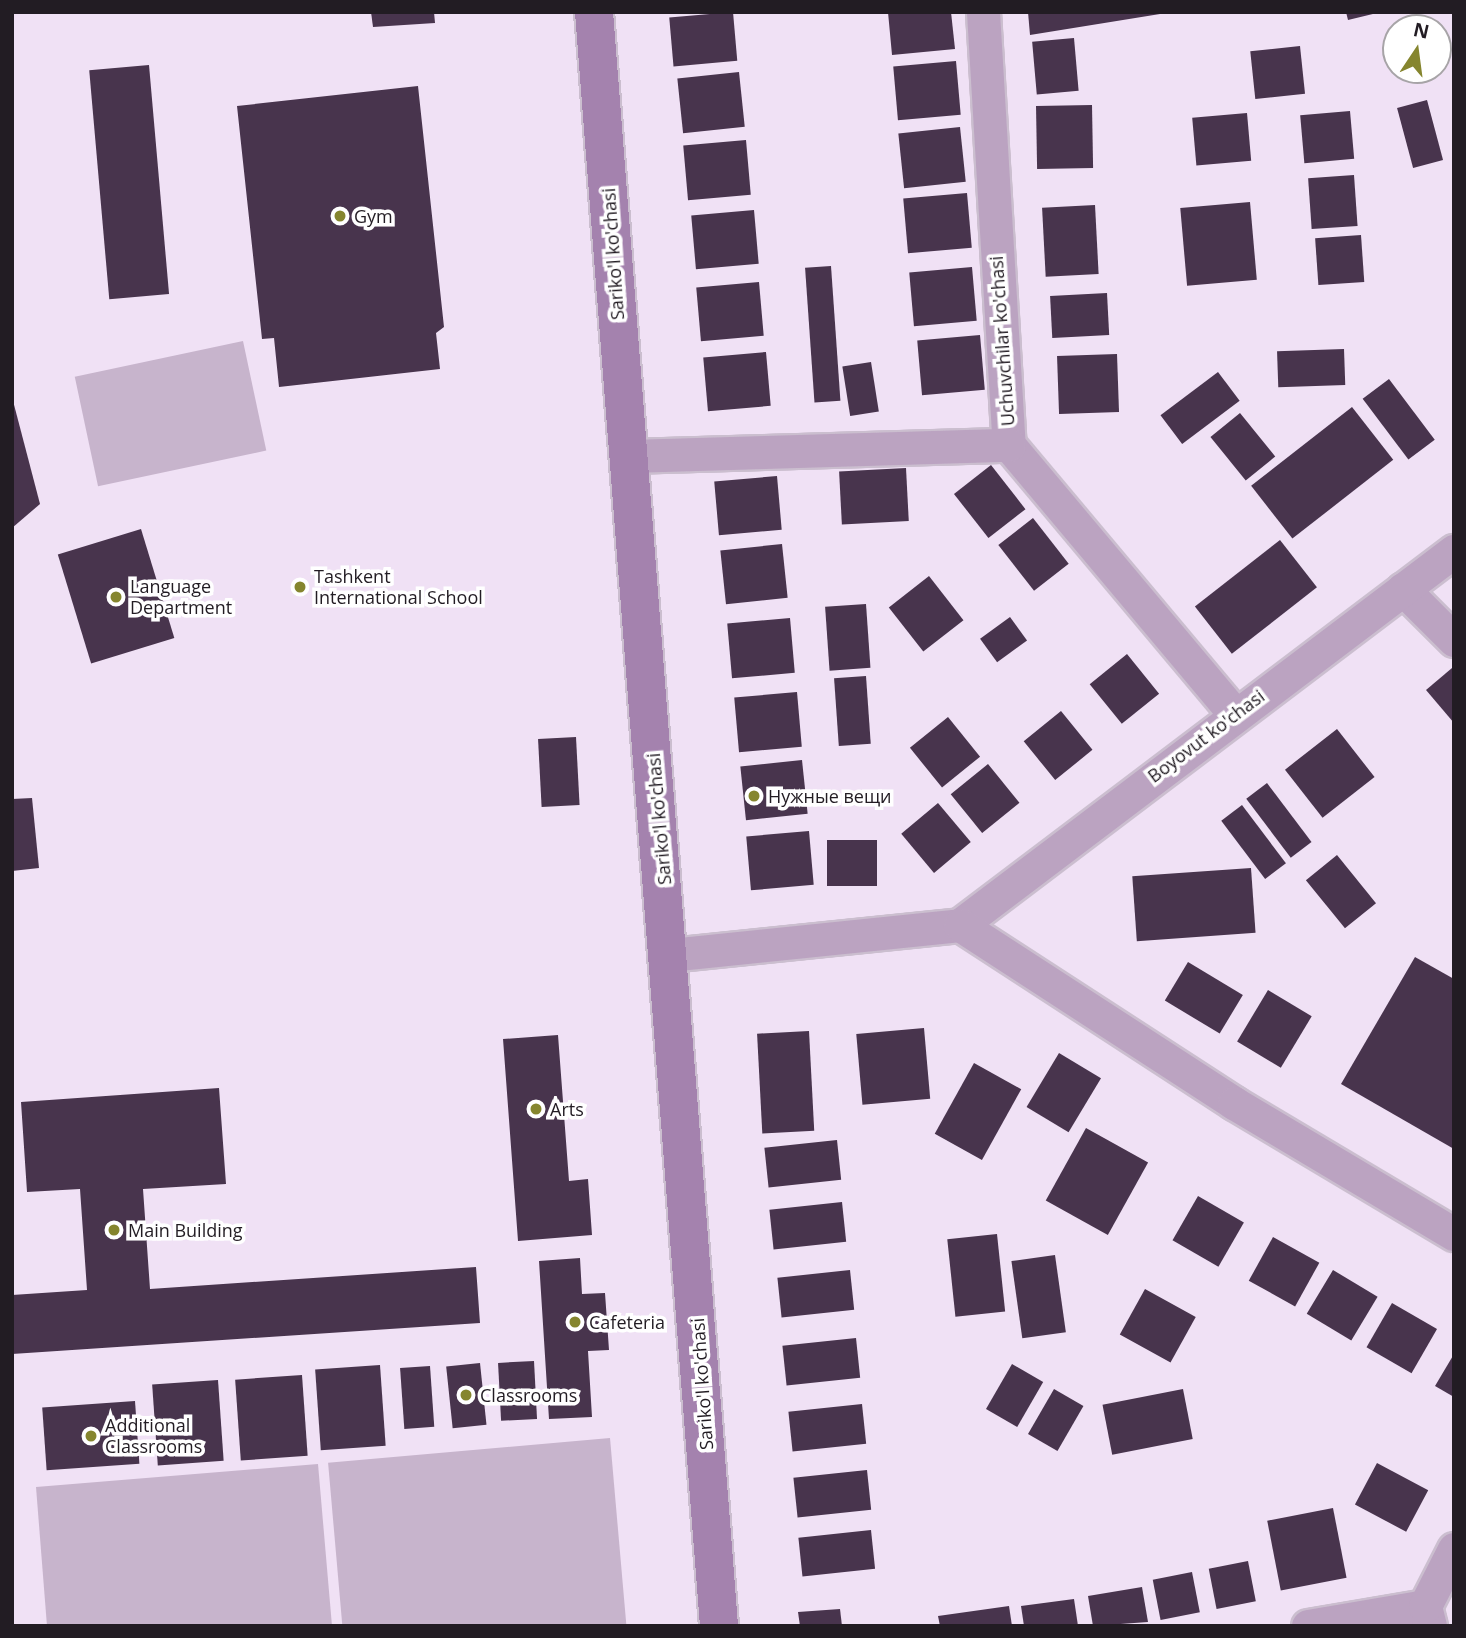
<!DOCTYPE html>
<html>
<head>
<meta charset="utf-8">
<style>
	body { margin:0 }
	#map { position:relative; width:1466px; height:1638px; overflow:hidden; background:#f0e1f5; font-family:"Open Sans",sans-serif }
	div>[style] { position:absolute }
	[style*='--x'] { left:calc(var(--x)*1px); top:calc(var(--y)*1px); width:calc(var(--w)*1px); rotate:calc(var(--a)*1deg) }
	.green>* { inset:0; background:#c7b4cc; transform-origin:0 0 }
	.building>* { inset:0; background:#48344d; transform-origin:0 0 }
	.roads { filter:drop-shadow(2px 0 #cbbecf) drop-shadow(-2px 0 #cbbecf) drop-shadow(0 2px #cbbecf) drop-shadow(0 -2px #cbbecf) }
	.minor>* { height:33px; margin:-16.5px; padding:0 16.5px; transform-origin:16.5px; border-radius:16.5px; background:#bba3c1 }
	.secondary>* { height:38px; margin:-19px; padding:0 19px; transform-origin:19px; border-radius:19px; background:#a482ae }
	.dots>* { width:19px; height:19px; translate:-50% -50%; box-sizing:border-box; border:4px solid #fff; border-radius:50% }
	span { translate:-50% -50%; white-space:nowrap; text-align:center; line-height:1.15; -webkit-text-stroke:7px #fff; paint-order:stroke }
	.poi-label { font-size:18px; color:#221c23 }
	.left { translate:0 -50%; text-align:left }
	.street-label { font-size:18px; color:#221c23 }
	.frame { position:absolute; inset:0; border:14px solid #221c23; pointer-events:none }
	.north { position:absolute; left:1382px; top:14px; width:70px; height:70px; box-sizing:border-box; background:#fff; border:2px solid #a7a4a7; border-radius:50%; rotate:13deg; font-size:19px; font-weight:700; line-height:28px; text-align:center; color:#221c23 }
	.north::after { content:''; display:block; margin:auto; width:24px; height:32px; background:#85852e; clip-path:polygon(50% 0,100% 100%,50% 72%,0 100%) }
</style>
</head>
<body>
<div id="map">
	<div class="green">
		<div style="left:243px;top:341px;width:112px;height:172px;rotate:78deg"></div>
		<div style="left:610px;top:1438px;width:189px;height:283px;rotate:85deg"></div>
		<div style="clip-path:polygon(318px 1464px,332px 1626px,47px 1626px,36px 1487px)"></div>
	</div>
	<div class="building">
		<div style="clip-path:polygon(371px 12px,434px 12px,435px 23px,373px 27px)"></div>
		<div style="left:733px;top:12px;width:49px;height:64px;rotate:85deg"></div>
		<div style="clip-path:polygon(888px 12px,951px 12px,955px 49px,892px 55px)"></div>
		<div style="clip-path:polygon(1028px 12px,1160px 12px,1160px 14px,1030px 35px)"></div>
		<div style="clip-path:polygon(1346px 12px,1377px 12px,1377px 13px,1348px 20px)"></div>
		<div style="left:1074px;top:38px;width:53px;height:42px;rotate:85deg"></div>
		<div style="left:1300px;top:46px;width:48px;height:50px;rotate:84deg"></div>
		<div style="left:956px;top:61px;width:54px;height:63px;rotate:85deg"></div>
		<div style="left:149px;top:65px;width:230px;height:60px;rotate:85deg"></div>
		<div style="left:739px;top:72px;width:55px;height:62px;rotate:84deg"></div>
		<div style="clip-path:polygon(418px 86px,444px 327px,436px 333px,440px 369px,279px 387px,274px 338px,262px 339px,237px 106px)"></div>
		<div style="left:1427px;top:100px;width:62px;height:31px;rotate:75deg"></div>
		<div style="left:1092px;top:105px;width:63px;height:56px;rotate:89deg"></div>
		<div style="left:1350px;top:111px;width:48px;height:50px;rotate:85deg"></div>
		<div style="left:1247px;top:113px;width:48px;height:55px;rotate:85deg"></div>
		<div style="left:960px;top:127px;width:55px;height:62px;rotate:84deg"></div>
		<div style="left:746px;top:140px;width:55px;height:63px;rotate:85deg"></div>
		<div style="left:1354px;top:175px;width:51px;height:46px;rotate:86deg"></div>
		<div style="left:967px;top:193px;width:55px;height:64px;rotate:85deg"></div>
		<div style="left:1250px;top:202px;width:78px;height:70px;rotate:85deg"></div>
		<div style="left:1095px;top:205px;width:69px;height:53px;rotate:87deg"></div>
		<div style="left:754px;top:210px;width:54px;height:63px;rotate:85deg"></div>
		<div style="left:1361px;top:235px;width:47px;height:46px;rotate:86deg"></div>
		<div style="left:831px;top:266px;width:135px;height:26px;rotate:86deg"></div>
		<div style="left:972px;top:267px;width:54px;height:63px;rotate:85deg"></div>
		<div style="left:759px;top:282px;width:54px;height:63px;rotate:85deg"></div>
		<div style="left:1107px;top:293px;width:42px;height:57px;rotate:87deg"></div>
		<div style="left:980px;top:335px;width:55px;height:63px;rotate:85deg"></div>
		<div style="left:1344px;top:349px;width:36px;height:67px;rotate:88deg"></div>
		<div style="left:766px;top:352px;width:54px;height:63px;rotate:85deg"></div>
		<div style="left:1117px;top:354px;width:58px;height:60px;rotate:88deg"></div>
		<div style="left:871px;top:362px;width:50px;height:29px;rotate:81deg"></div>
		<div style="left:1218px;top:372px;width:36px;height:72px;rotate:53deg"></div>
		<div style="left:1389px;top:379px;width:76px;height:33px;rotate:53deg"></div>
		<div style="clip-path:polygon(12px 397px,40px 504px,12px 528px)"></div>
		<div style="left:1352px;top:407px;width:67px;height:128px;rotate:52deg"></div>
		<div style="left:1240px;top:413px;width:56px;height:38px;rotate:51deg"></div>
		<div style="left:991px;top:465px;width:56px;height:47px;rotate:52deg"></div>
		<div style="left:906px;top:468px;width:53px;height:67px;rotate:87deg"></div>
		<div style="left:777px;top:476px;width:54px;height:63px;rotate:85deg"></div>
		<div style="left:1033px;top:518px;width:58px;height:44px;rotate:52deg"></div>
		<div style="left:141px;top:529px;width:114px;height:87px;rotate:73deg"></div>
		<div style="left:1280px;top:540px;width:60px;height:108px;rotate:52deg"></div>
		<div style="left:782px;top:544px;width:54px;height:62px;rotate:84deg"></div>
		<div style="left:929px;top:576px;width:56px;height:51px;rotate:52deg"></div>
		<div style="left:866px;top:604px;width:64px;height:41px;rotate:86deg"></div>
		<div style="left:1010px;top:617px;width:29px;height:37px;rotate:54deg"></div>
		<div style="left:790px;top:618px;width:55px;height:63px;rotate:85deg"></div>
		<div style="left:1127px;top:654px;width:51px;height:48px;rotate:51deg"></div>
		<div style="clip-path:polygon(1452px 668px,1454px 671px,1454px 723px,1426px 690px)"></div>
		<div style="left:866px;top:676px;width:68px;height:32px;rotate:86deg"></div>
		<div style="left:797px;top:692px;width:55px;height:63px;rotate:85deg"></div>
		<div style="left:1061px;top:711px;width:50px;height:48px;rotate:51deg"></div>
		<div style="left:948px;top:717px;width:51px;height:49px;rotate:51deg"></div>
		<div style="left:1337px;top:729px;width:61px;height:66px;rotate:52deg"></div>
		<div style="left:576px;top:737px;width:68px;height:38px;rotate:87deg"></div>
		<div style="left:802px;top:760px;width:54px;height:62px;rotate:84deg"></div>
		<div style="left:988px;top:764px;width:50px;height:48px;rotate:51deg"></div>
		<div style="left:1267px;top:783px;width:74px;height:26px;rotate:53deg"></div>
		<div style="clip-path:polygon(32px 798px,39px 868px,12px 871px,12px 799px)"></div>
		<div style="left:938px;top:803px;width:51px;height:48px;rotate:50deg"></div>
		<div style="left:1242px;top:805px;width:73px;height:26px;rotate:53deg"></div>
		<div style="left:809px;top:831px;width:54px;height:63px;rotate:85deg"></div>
		<div style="left:827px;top:840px;width:50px;height:46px"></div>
		<div style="left:1337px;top:855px;width:62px;height:40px;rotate:51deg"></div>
		<div style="left:1251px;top:868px;width:65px;height:119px;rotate:86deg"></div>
		<div style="clip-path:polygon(1415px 957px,1454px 979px,1454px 1149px,1341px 1084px)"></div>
		<div style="left:1188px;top:962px;width:64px;height:45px;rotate:31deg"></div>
		<div style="left:1268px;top:990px;width:51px;height:60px;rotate:31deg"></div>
		<div style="left:924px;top:1028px;width:71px;height:68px;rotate:85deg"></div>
		<div style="left:809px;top:1031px;width:100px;height:52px;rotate:87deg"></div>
		<div style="clip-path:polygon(558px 1035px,569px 1181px,588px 1179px,592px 1235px,518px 1241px,503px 1039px)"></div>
		<div style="left:1059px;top:1053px;width:49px;height:63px;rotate:31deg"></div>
		<div style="left:974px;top:1063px;width:54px;height:81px;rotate:29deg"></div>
		<div style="clip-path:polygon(219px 1088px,226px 1184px,143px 1189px,150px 1289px,476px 1267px,480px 1323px,12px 1354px,12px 1295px,87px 1290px,80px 1189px,27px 1192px,21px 1102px)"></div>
		<div style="left:1086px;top:1128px;width:71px;height:83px;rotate:29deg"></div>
		<div style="left:837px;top:1140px;width:40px;height:73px;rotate:84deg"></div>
		<div style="left:1198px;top:1196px;width:53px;height:51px;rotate:30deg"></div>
		<div style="left:842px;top:1202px;width:40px;height:73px;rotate:84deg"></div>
		<div style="left:997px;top:1234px;width:78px;height:50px;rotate:84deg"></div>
		<div style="left:1273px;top:1237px;width:53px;height:50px;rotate:29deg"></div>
		<div style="left:1055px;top:1255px;width:78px;height:44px;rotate:82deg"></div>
		<div style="clip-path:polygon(580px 1258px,582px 1294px,605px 1293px,609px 1350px,588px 1351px,592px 1417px,549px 1419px,539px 1261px)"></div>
		<div style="left:850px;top:1270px;width:40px;height:73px;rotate:84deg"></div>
		<div style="left:1333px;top:1270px;width:52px;height:51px;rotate:31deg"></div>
		<div style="left:1145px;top:1289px;width:58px;height:52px;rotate:29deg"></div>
		<div style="left:1392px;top:1303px;width:52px;height:51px;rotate:30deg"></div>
		<div style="left:856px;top:1338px;width:40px;height:74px;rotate:84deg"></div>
		<div style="clip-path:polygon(1454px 1354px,1454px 1397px,1435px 1386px)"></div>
		<div style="left:534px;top:1361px;width:58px;height:36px;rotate:87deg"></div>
		<div style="left:480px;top:1363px;width:62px;height:34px;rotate:84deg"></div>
		<div style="left:1012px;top:1364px;width:36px;height:52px;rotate:30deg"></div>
		<div style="left:380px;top:1365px;width:81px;height:65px;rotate:86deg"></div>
		<div style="left:430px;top:1366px;width:61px;height:30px;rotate:86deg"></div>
		<div style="left:302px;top:1375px;width:81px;height:67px;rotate:86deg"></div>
		<div style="left:218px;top:1380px;width:81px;height:66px;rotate:86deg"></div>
		<div style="left:1054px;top:1389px;width:34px;height:52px;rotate:30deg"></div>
		<div style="left:1183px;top:1389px;width:51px;height:82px;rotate:79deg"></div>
		<div style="left:135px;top:1401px;width:63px;height:93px;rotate:86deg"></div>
		<div style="left:862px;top:1404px;width:40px;height:74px;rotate:84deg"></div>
		<div style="left:1377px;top:1463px;width:58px;height:47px;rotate:28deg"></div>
		<div style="left:867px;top:1470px;width:40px;height:74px;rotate:84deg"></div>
		<div style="left:1333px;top:1508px;width:71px;height:67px;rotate:79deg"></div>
		<div style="left:871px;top:1530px;width:39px;height:73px;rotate:84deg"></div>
		<div style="left:1248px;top:1561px;width:41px;height:40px;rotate:79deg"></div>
		<div style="left:1192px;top:1572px;width:41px;height:40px;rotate:79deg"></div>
		<div style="clip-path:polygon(1142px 1587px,1148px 1622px,1093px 1626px,1088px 1596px)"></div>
		<div style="clip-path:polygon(1074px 1599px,1078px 1626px,1024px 1626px,1021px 1606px)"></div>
		<div style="clip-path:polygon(1009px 1606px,1012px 1626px,940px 1626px,938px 1616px)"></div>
		<div style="clip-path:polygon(840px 1609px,842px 1626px,800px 1626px,798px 1612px)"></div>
	</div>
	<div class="roads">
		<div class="minor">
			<div style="--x:983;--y:12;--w:434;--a:86.6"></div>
			<div style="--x:1009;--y:445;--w:351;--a:50"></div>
			<div style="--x:629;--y:456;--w:380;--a:-1.7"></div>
			<div style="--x:1403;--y:589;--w:72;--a:45"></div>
			<div style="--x:960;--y:925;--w:620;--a:-37.13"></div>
			<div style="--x:670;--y:955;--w:292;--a:-5.9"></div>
			<div style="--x:960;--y:925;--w:327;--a:33"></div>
			<div style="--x:1234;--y:1103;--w:256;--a:30.8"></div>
			<div style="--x:1308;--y:1626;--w:119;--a:-9.7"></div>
			<div style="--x:1430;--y:1626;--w:21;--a:-104"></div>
			<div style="--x:1425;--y:1606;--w:64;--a:-63"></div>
		</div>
		<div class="secondary">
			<div style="--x:594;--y:12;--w:1619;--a:85.57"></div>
		</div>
	</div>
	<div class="dots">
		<div style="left:340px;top:216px;background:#85852e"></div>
		<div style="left:300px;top:587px;background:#85852e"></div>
		<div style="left:116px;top:597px;background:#85852e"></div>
		<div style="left:754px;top:796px;background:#85852e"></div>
		<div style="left:536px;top:1109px;background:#85852e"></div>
		<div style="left:114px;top:1230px;background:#85852e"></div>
		<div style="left:575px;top:1322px;background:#85852e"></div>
		<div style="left:466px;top:1395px;background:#85852e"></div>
		<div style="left:91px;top:1436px;background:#85852e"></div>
	</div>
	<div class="poi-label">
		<span class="left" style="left:354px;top:216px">Gym</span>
		<span class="left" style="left:314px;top:587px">Tashkent<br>International School</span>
		<span class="left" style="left:130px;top:597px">Language<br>Department</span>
		<span class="left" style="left:768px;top:796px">Нужные вещи</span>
		<span class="left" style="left:550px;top:1109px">Arts</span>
		<span class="left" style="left:128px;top:1230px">Main Building</span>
		<span class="left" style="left:589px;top:1322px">Cafeteria</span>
		<span class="left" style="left:480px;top:1395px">Classrooms</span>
		<span class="left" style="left:105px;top:1436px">Additional<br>Classrooms</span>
	</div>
	<div class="street-label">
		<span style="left:613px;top:254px;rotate:-94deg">Sariko'l ko'chasi</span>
		<span style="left:1002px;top:341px;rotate:-94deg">Uchuvchilar ko'chasi</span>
		<span style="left:1206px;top:736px;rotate:-37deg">Boyovut ko'chasi</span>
		<span style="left:659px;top:819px;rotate:-95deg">Sariko'l ko'chasi</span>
		<span style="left:702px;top:1384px;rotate:-94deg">Sariko'l ko'chasi</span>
	</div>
	<div class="frame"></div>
	<div class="north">N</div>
</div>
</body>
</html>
